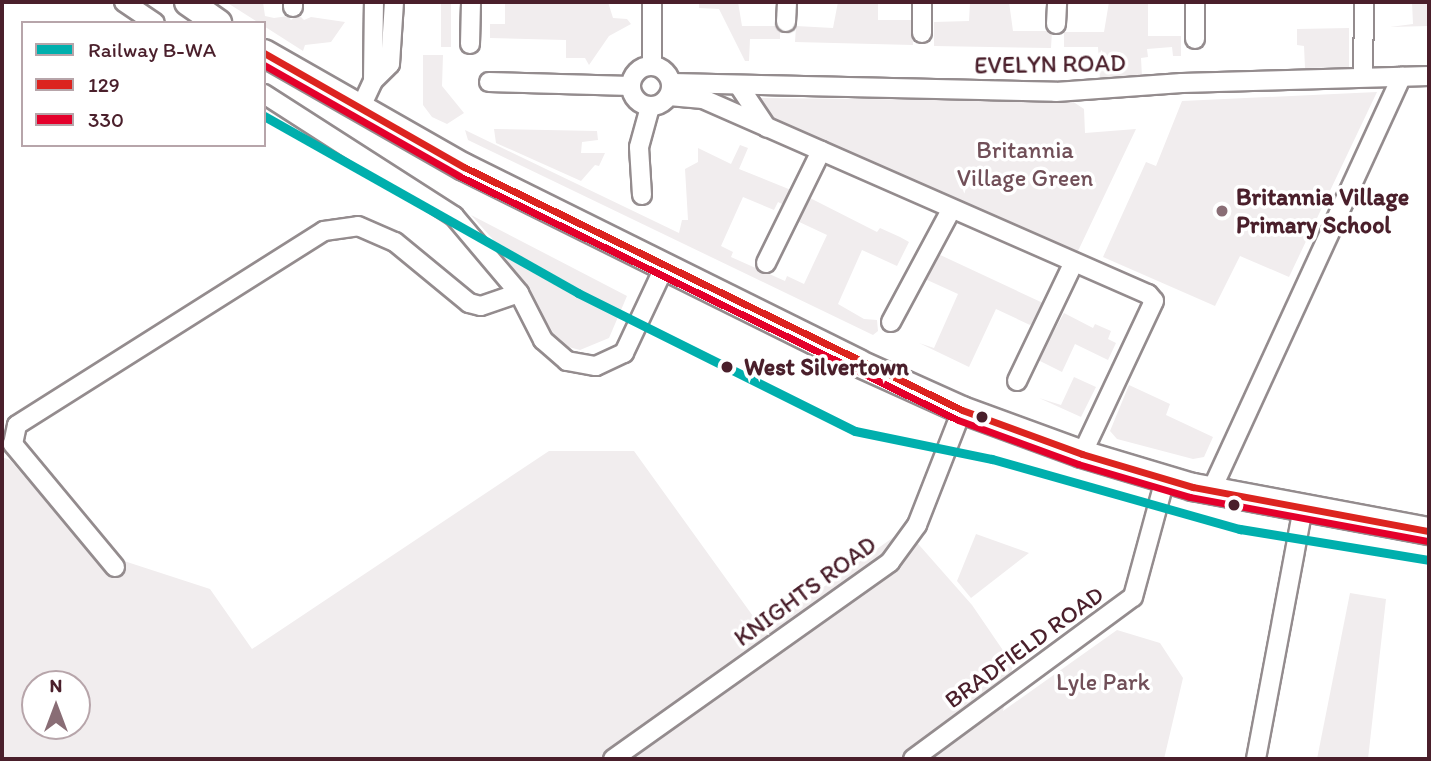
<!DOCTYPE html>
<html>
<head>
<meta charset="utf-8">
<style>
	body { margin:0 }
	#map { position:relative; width:1431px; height:761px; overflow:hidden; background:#fff; font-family:Itim,sans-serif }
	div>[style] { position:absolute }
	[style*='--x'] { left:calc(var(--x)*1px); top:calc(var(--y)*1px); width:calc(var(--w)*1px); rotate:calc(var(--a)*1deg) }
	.built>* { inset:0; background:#f1edee; transform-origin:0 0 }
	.roads { filter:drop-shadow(2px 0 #948c8e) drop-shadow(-2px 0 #948c8e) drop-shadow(0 2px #948c8e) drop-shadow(0 -2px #948c8e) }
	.minor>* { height:18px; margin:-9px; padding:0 9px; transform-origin:9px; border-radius:9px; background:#fff }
	.minor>.ring { margin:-9px; padding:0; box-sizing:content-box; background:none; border:18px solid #fff; border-radius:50% }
	.primary>* { height:26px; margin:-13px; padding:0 13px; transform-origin:13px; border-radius:13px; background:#fff }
	.bus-1>* { height:7px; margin:-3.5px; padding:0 3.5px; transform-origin:3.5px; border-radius:3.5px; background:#dc241f }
	.bus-2>* { height:7px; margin:-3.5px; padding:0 3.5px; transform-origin:3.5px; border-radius:3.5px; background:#e4002b }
	.rail-1>* { height:9px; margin:-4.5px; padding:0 4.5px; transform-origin:4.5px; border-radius:4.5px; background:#00afad }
	.dots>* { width:19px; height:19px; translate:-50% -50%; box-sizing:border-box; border:4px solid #fff; border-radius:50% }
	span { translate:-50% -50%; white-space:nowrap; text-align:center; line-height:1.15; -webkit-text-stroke:7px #fff; paint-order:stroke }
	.street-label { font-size:24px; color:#4a1f2b }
	.park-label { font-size:24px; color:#714f58 }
	.poi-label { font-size:24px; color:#4a1f2b; font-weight:700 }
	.left { translate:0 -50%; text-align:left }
	.stop-label { font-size:24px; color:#4a1f2b; font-weight:700 }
	.frame { position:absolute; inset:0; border:4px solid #4a1f2b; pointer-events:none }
	.legend { position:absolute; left:21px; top:21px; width:245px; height:126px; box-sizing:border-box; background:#fff; border:2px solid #b7a5aa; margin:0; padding:9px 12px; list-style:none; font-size:21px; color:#4a1f2b }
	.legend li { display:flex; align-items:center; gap:14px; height:35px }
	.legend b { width:35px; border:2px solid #b7a5aa }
	.north { position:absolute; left:21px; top:670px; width:70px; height:70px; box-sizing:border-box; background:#fff; border:2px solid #b7a5aa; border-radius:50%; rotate:0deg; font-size:19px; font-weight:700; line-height:28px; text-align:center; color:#4a1f2b }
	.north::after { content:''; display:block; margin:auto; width:24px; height:32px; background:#896d75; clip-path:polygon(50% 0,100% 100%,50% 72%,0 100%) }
</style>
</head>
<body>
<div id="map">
	<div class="built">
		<div style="clip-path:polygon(226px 2px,263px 2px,265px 16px,274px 18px,288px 16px,291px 20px,298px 14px,304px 20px,311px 17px,345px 22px,331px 42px,305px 45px,303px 51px)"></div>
		<div style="left:441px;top:2px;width:10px;height:45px"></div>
		<div style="clip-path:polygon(505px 2px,608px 2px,613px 18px,627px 19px,631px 24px,609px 36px,589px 65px,585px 58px,566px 58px,566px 40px,490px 38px,490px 24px,505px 24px)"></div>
		<div style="clip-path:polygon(699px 2px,738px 2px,742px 26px,780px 26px,780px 39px,750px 39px,749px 61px,745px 61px,719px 9px,699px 8px)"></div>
		<div style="clip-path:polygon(838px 2px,878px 2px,878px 20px,912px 20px,913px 45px,795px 42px,796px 26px,833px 28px)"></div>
		<div style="clip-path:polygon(970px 2px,1009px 2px,1013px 31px,1052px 31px,1051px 48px,934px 46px,934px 22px,969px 21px)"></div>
		<div style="clip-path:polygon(1109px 2px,1148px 2px,1148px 36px,1181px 36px,1181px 56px,1173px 56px,1172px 47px,1147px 49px,1148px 57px,1141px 58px,1142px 77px,1100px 80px,1098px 47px,1064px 47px,1064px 32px,1104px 32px)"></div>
		<div style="clip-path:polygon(1412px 2px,1429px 2px,1428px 26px,1390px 27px,1413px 24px)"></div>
		<div style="clip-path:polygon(1349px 28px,1349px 67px,1305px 68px,1304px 46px,1297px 45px,1297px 29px)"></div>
		<div style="clip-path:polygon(423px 55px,443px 55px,442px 86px,464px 113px,447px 124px,432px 117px,423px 105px)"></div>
		<div style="clip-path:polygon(1377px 92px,1289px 277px,1240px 256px,1215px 306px,1103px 257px,1146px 162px,1156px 166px,1182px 101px)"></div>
		<div style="clip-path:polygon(759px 98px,1072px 101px,1084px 109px,1085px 133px,1136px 129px,1078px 251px,1071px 252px,778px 123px)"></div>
		<div style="clip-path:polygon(494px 129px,597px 131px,598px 140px,582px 142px,581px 153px,605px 153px,599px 166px,595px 165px,581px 181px,496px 143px)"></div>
		<div style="clip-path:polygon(465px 130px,679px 233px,682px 220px,688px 220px,685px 169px,698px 162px,698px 148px,731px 164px,740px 145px,748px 148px,739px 169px,791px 190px,784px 205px,778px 202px,774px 210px,743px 197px,721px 246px,733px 252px,731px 257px,785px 281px,787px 276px,804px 284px,827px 235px,795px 220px,810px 198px,877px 232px,880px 228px,900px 237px,909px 242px,897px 266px,862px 250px,838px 304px,864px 319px,877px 320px,878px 331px,873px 335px,468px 140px)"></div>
		<div style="clip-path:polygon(471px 215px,627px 296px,609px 338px,580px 350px,557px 344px,498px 245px)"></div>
		<div style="clip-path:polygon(936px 253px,1043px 303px,1036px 320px,1030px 325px,996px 309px,969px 367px,919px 343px,934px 348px,958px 294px,925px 279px)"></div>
		<div style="clip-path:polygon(1064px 313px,1093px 328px,1095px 324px,1111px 331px,1108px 339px,1116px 343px,1108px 360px,1075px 344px,1062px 372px,1038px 360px)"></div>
		<div style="clip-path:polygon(1074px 377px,1096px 387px,1081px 417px,1039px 398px,1061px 405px)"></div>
		<div style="clip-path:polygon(1129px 385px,1170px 404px,1166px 415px,1213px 437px,1204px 457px,1193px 459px,1117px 439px,1110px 431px)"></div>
		<div style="clip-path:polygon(evenodd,549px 451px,634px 451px,763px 630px,905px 529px,972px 605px,1013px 665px,1003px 711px,1117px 630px,1160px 643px,1183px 678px,1164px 759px,2px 759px,2px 457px,10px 460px,108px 573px,124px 561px,210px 589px,252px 649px,549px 451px,35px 684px,77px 684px,77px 726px,35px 726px,35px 684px)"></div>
		<div style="clip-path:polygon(976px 534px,1029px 553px,971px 598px,957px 581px)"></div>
		<div style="clip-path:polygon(1350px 593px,1386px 599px,1368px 759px,1317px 759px)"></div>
	</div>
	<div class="roads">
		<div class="minor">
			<div style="--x:124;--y:2;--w:37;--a:34"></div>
			<div style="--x:293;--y:7;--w:5;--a:-90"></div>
			<div style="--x:786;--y:22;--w:20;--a:-87"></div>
			<div style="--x:1056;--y:24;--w:22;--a:-87"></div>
			<div style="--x:922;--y:33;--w:31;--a:-90"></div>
			<div style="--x:1195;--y:39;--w:37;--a:-90"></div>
			<div style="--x:470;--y:44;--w:42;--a:-88.6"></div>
			<div class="ring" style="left:631px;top:66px;width:22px;height:22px"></div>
			<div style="--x:652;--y:66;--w:64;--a:-90"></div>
			<div style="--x:1363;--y:76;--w:74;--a:-89.2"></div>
			<div style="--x:373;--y:81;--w:24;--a:-45"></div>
			<div style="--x:390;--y:64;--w:62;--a:-86.3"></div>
			<div style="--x:489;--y:82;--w:142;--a:1.6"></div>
			<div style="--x:672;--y:83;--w:384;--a:1.3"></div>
			<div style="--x:1056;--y:92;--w:126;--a:-4.1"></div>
			<div style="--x:1182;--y:83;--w:247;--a:-1.6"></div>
			<div style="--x:739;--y:86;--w:50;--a:56.3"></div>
			<div style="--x:264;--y:94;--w:226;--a:32.7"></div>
			<div style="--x:454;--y:216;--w:101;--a:49.8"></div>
			<div style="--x:519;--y:293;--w:53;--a:62.9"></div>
			<div style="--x:543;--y:340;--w:32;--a:41"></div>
			<div style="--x:567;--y:361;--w:29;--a:10"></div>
			<div style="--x:596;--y:366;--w:31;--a:-25"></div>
			<div style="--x:624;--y:353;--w:94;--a:-64.8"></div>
			<div style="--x:669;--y:96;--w:34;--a:5"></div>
			<div style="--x:703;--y:99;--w:486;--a:23.7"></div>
			<div style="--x:1148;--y:294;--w:9;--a:49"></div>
			<div style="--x:1154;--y:301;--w:169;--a:115.2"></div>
			<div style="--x:360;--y:109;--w:31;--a:-65"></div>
			<div style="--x:373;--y:81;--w:79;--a:-89.3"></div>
			<div style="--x:642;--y:195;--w:48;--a:-93.6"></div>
			<div style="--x:639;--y:147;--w:41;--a:-74.6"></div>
			<div style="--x:766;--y:263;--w:125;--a:-63.8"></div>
			<div style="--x:891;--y:322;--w:127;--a:-61.8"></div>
			<div style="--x:1017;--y:381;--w:130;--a:-64.4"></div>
			<div style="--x:1211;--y:491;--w:456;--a:-65.3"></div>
			<div style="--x:115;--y:567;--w:160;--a:-129.7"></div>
			<div style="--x:13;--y:444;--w:19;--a:-78"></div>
			<div style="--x:17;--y:425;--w:363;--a:-32.3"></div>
			<div style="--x:324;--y:231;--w:34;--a:-8"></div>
			<div style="--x:358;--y:226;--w:40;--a:23.4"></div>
			<div style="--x:395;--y:242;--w:96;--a:39.5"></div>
			<div style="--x:469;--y:303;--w:12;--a:14"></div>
			<div style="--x:481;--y:306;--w:40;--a:-18.9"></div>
			<div style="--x:613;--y:759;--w:340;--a:-35.4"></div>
			<div style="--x:890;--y:562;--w:46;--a:-53.9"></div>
			<div style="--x:917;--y:525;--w:123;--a:-68.6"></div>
			<div style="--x:913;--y:759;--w:273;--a:-36.4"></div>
			<div style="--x:1133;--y:597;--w:122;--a:-74.8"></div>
			<div style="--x:1256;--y:759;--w:255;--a:-79.4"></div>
		</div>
		<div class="primary">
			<div style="--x:188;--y:2;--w:37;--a:35"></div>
			<div style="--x:264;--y:53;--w:230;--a:29.7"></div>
			<div style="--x:464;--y:167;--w:440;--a:26.4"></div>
			<div style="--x:858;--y:363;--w:114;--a:24.3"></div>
			<div style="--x:962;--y:410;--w:128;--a:20.1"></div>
			<div style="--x:1082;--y:454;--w:116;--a:16.6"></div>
			<div style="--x:1193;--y:487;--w:240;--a:10.6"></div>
		</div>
	</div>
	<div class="bus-1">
		<div style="--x:264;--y:53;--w:230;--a:29.7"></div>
		<div style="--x:464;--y:167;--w:554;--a:26.01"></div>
		<div style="--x:962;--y:410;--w:128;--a:20.1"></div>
		<div style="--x:1082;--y:454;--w:116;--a:16.6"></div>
		<div style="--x:1193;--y:487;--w:240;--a:10.6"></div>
	</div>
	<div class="bus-2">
		<div style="--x:264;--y:65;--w:224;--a:29.6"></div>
		<div style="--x:459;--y:176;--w:555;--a:26.06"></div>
		<div style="--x:958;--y:420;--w:128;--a:20.1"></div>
		<div style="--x:1078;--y:464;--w:117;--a:16.4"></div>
		<div style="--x:1190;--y:497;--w:241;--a:10.5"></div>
	</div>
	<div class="rail-1">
		<div style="--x:264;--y:116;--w:360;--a:29.4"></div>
		<div style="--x:578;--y:293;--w:309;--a:26.5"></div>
		<div style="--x:855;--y:431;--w:140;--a:11.6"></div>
		<div style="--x:992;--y:459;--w:258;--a:15.8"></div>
		<div style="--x:1240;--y:529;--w:192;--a:9.3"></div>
	</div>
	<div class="dots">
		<div style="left:1222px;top:211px;background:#896d75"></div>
		<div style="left:727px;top:367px;background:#4a1f2b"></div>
		<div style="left:982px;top:417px;background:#4a1f2b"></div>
		<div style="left:1234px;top:505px;background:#4a1f2b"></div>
	</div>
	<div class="street-label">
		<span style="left:1050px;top:64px;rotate:-1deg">EVELYN ROAD</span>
		<span style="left:805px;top:591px;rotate:-36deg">KNIGHTS ROAD</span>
		<span style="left:1024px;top:647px;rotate:-36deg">BRADFIELD ROAD</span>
	</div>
	<div class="park-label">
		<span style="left:1025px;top:164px">Britannia<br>Village Green</span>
		<span style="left:1103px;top:682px">Lyle Park</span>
	</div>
	<div class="poi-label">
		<span class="left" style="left:1236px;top:211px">Britannia Village<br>Primary School</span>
	</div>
	<div class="stop-label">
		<span class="left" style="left:744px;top:367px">West Silvertown</span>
	</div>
	<div class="frame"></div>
	<ul class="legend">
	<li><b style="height:9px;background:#00afad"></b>Railway B-WA</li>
	<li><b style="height:9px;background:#dc241f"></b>129</li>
	<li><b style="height:9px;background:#e4002b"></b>330</li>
	</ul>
	<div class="north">N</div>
</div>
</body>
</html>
